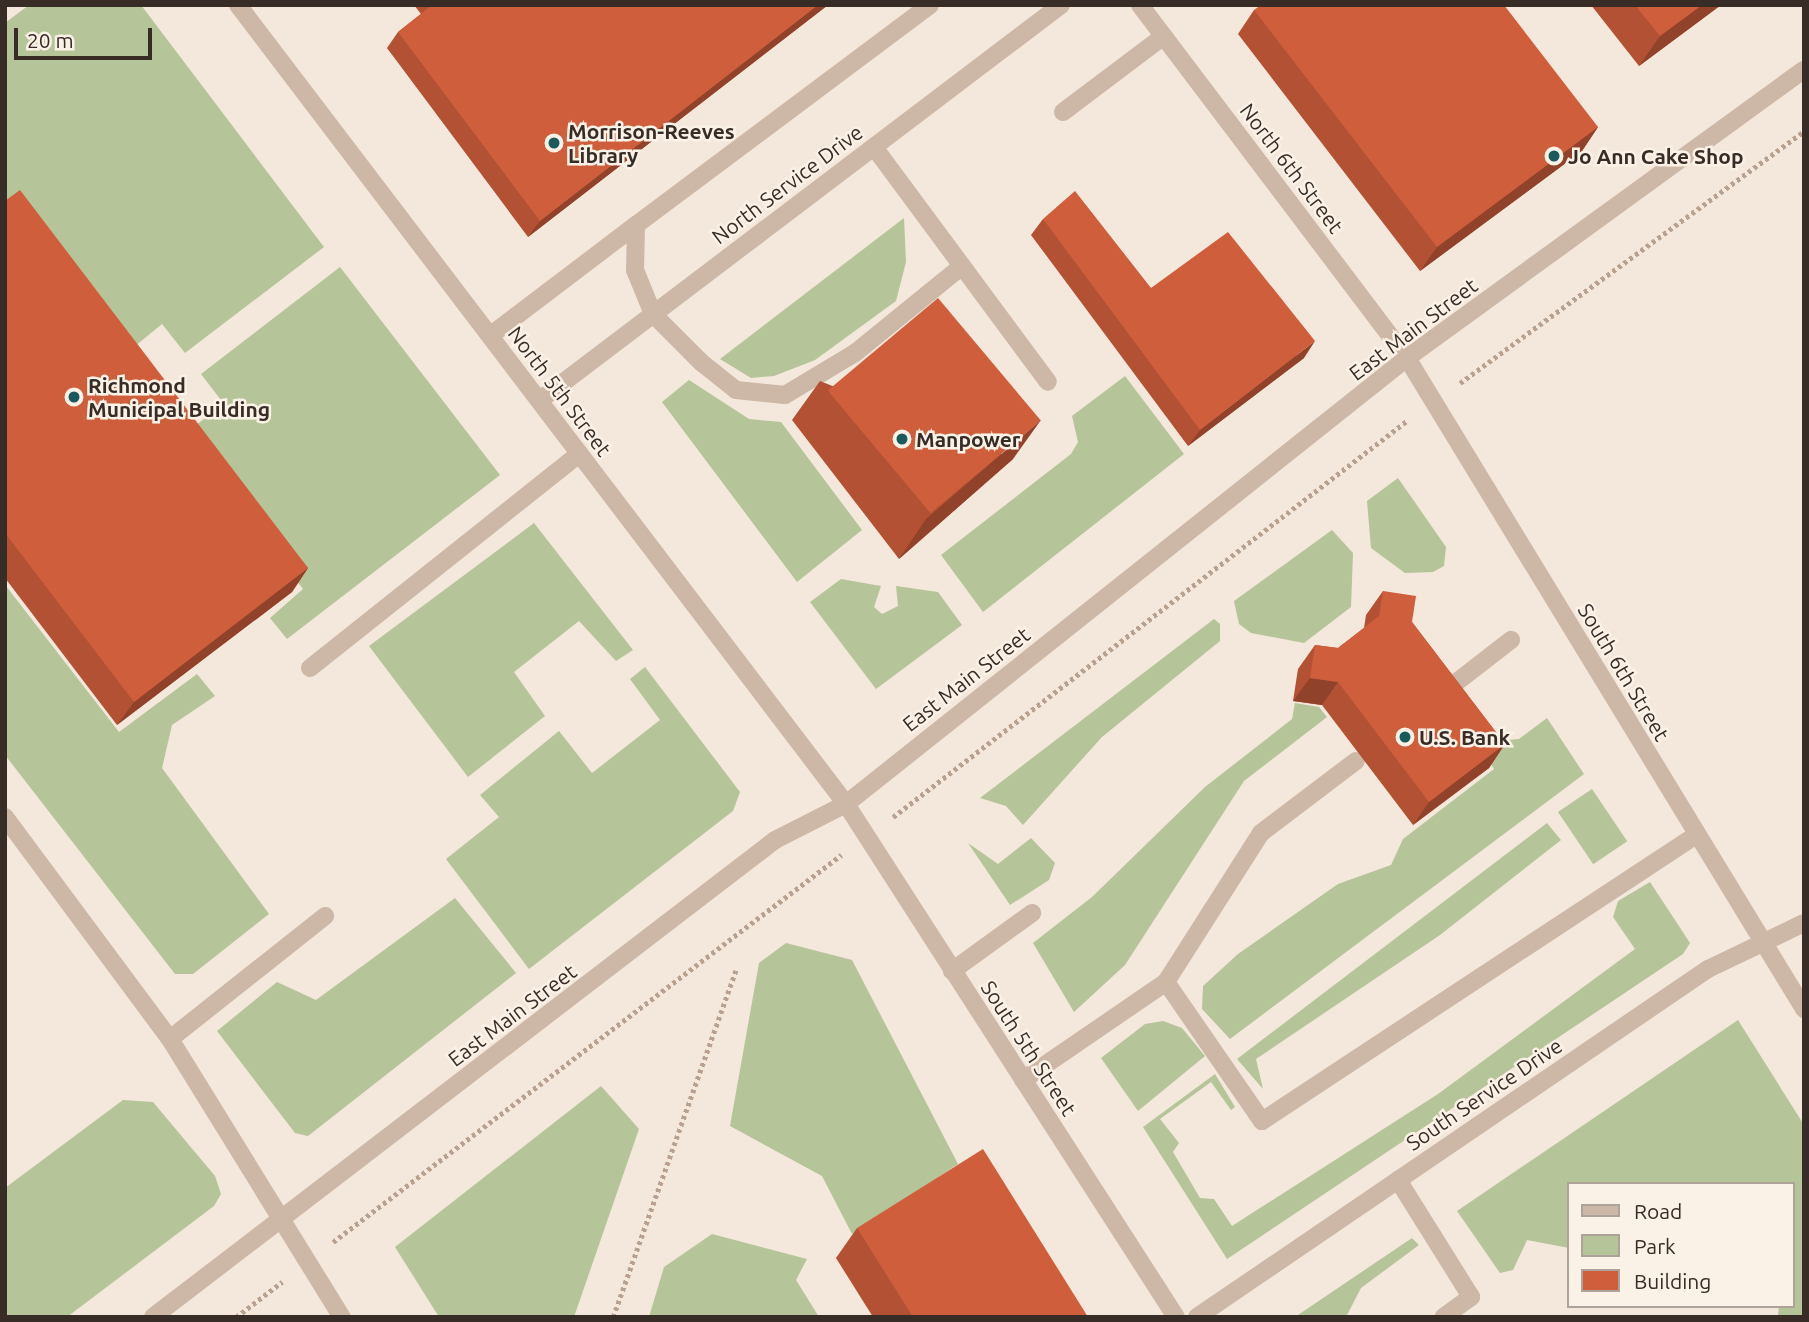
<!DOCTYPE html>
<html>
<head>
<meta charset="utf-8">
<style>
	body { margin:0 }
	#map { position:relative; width:1809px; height:1322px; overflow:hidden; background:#f4e7db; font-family:Ubuntu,sans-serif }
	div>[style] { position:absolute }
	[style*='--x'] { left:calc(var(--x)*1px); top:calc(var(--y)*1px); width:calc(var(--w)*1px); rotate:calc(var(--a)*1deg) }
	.green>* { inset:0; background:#b6c499; transform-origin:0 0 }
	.path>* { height:4.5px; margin-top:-2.25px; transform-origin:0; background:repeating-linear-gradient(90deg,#b9a190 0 3.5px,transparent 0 7px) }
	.minor>* { height:18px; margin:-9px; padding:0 9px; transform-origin:9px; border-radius:9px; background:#cdb7a6 }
	.wall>* { inset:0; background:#b25134 }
	.shaded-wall>* { inset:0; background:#91422b }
	.building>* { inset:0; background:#cf5e3d; transform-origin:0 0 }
	.dots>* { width:19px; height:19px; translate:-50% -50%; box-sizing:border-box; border:4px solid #fbf2e7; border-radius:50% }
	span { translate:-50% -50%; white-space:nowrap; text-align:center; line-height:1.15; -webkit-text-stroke:5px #fbf2e7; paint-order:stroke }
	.poi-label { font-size:21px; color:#382c27; font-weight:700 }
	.left { translate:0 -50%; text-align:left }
	.street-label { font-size:21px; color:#382c27 }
	.frame { position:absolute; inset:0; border:7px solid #382c27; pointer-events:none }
	.legend { position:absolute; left:1567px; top:1182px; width:228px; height:126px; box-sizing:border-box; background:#fbf2e7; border:2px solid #ada39a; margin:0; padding:9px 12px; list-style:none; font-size:21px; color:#382c27 }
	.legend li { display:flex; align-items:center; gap:14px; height:35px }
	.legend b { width:35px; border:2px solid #ada39a }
	.scale { position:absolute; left:14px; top:28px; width:138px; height:32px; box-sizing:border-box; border:4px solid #382c27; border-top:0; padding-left:9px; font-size:21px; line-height:24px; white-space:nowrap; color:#382c27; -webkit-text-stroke:5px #fbf2e7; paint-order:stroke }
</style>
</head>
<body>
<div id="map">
	<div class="green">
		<div style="clip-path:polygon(29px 5px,141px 5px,324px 247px,185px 353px,162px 324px,123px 356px,5px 208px,5px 23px)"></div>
		<div style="clip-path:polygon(904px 218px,906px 262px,896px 301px,815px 360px,774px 376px,751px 378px,720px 359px)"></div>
		<div style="clip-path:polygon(340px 267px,500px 475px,287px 639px,270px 618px,303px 589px,184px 434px,224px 404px,201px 374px)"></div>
		<div style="clip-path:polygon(1125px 376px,1184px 454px,983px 612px,941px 555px,1071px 454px,1078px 442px,1072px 416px)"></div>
		<div style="clip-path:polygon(689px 380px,749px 419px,781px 422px,862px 530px,797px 582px,662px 402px)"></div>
		<div style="clip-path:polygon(1398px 478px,1446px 547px,1444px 566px,1433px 572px,1405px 573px,1371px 548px,1367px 501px)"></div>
		<div style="clip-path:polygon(534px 523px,633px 650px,616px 661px,579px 621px,514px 672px,545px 716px,468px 777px,369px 646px)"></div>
		<div style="clip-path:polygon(1332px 530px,1353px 553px,1351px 607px,1304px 643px,1251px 633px,1239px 624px,1234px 601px)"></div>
		<div style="clip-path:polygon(841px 579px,881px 586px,874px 607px,882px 614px,898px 606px,896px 586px,938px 592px,962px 625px,876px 689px,810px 602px)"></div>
		<div style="clip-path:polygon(6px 586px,119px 732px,197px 674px,215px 696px,172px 725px,162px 768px,269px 914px,193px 974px,175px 974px,5px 755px)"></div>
		<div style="clip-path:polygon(1214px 619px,1220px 624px,1220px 641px,1102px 737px,1023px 825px,1006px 806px,980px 798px)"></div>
		<div style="clip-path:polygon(645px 667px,740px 792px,733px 811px,529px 969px,446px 859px,499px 817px,480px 795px,559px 731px,592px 773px,660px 720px,630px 679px)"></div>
		<div style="clip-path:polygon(1295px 703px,1319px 707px,1327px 717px,1244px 781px,1125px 965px,1074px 1012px,1033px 943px,1092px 897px,1205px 787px,1292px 719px)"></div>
		<div style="clip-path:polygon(1547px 718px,1584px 774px,1230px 1039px,1202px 1009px,1203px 986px,1238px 954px,1338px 884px,1391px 865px,1403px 839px,1494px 769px,1477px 743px,1519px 739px)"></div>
		<div style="left:1592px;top:789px;width:63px;height:41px;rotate:56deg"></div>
		<div style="clip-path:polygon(1547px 823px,1561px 840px,1440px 935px,1256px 1059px,1263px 1089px,1237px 1059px)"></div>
		<div style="clip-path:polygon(1031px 838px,1055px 863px,1049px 880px,1010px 905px,968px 843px,998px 864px)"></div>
		<div style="clip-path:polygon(1650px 882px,1690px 943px,1683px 954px,1227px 1259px,1143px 1127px,1215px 1074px,1235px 1107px,1231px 1110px,1211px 1082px,1160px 1119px,1179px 1143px,1173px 1152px,1200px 1198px,1214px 1199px,1232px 1226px,1438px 1094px,1635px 949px,1613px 917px,1618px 901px)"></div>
		<div style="clip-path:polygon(455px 898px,516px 973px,308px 1136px,295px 1133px,217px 1031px,277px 982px,316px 1000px)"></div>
		<div style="clip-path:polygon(786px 943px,852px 960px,958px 1164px,852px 1234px,822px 1176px,730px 1126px,759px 963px)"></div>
		<div style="clip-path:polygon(1738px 1020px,1804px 1125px,1804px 1317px,1778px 1315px,1779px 1306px,1793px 1306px,1793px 1184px,1569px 1184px,1569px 1248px,1527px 1240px,1513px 1270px,1500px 1273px,1457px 1211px)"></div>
		<div style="clip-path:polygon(1163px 1021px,1182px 1028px,1205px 1056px,1138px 1111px,1101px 1058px,1145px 1024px)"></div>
		<div style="clip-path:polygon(601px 1086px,639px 1129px,574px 1317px,439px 1317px,395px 1247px)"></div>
		<div style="clip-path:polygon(123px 1100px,153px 1102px,215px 1176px,221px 1194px,214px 1206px,67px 1317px,5px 1317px,5px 1188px)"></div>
		<div style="clip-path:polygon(712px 1234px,807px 1259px,796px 1280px,819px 1317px,649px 1317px,664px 1267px)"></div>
		<div style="clip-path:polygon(1412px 1238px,1419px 1245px,1361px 1288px,1346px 1317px,1295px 1317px)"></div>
	</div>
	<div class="path">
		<div style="--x:1460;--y:383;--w:426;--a:-36.2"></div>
		<div style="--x:893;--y:817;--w:650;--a:-37.63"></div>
		<div style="--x:333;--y:1242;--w:639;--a:-37.3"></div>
		<div style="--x:236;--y:1317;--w:58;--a:-37.3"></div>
		<div style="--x:613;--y:1317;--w:369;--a:-70.5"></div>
	</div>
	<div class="minor">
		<div style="--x:238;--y:5;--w:1004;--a:52.73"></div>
		<div style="--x:846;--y:804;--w:610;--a:57.25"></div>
		<div style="--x:930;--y:5;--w:367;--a:143.2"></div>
		<div style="--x:636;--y:225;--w:45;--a:91.3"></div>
		<div style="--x:635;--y:270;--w:48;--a:67.8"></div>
		<div style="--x:653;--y:314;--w:69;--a:45"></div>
		<div style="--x:702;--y:363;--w:43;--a:38.5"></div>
		<div style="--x:736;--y:390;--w:49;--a:5.8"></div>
		<div style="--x:785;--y:395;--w:82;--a:-31"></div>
		<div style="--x:855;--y:353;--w:138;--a:-39.1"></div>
		<div style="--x:1140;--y:5;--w:443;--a:52.9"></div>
		<div style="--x:1407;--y:358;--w:763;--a:58.62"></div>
		<div style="--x:1063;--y:112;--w:126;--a:-37"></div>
		<div style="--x:874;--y:147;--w:292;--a:53.5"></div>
		<div style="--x:491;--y:335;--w:182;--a:-37.2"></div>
		<div style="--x:540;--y:400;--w:654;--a:-37.17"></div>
		<div style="--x:310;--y:668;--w:344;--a:-38.5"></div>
		<div style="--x:1440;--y:695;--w:90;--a:-37.8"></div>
		<div style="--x:5;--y:817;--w:277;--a:53.4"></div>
		<div style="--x:170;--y:1039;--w:327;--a:58.3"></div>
		<div style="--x:952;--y:971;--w:99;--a:-35.9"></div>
		<div style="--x:1166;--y:982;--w:177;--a:-57.5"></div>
		<div style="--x:1261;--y:833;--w:119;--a:-37.2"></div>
		<div style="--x:170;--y:1039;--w:198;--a:-38.4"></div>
		<div style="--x:1023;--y:1080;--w:173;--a:-34.4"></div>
		<div style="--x:1166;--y:982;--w:169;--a:55.4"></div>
		<div style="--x:1262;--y:1121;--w:520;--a:-33.38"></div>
		<div style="--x:1398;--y:1180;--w:138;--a:58"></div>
		<div style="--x:1471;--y:1297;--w:34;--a:144"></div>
		<div style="--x:153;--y:1317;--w:784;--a:-37.48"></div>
		<div style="--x:775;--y:840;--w:80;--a:-26.9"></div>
		<div style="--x:846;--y:804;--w:717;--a:-38.49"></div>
		<div style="--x:1407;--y:358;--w:490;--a:-36"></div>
		<div style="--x:1197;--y:1317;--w:618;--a:-34.26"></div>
		<div style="--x:1708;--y:969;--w:106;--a:-25.6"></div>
	</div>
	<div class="wall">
		<div style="clip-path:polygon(414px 5px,828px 5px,528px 237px,387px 48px,398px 32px,421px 14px)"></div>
		<div style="clip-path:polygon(1591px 5px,1721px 5px,1639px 66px)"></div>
		<div style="clip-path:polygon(1254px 10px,1598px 127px,1582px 151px,1420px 271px,1238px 34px)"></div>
		<div style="clip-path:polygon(5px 201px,308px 568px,292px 592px,117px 725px,5px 578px)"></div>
		<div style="clip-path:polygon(1043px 219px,1151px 288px,1304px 358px,1188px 446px,1031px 235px)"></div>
		<div style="clip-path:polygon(820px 381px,1013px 459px,899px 559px,792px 420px)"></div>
		<div style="clip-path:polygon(1383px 591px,1412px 622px,1505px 744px,1489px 768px,1413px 825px,1322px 705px,1293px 701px,1298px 669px,1315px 645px,1338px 648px,1364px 628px,1366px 615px)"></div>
		<div style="clip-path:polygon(857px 1228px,1088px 1317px,873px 1317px,836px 1258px)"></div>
	</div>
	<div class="shaded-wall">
		<div style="clip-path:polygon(818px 5px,828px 5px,528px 237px,540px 221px)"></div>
		<div style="clip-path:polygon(1702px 5px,1721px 5px,1639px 66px,1660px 36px)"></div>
		<div style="clip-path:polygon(1598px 127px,1582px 151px,1420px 271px,1437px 247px)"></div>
		<div style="clip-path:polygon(1315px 341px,1304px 358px,1188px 446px,1200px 430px)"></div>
		<div style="clip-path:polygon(1041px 420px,1013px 459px,899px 559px,926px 519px)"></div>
		<div style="clip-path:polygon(308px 568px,292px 592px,117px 725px,134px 702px)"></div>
		<div style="clip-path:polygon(1310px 678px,1338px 682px,1322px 705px,1293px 701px)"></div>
		<div style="clip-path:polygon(1505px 744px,1489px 768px,1413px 825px,1429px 802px)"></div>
	</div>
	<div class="building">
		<div style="clip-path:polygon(432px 5px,818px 5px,540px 221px,398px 32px)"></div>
		<div style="clip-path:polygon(1261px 5px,1504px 5px,1598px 127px,1437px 247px,1254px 10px)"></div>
		<div style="clip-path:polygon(1635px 5px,1702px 5px,1660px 36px)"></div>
		<div style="clip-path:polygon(20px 190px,308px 568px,134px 702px,5px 533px,5px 201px)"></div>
		<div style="clip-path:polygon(1075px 191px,1151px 288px,1228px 232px,1315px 341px,1200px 430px,1043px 219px)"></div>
		<div style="left:938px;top:298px;width:160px;height:144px;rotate:50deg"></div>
		<div style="clip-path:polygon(1383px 591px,1416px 596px,1412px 622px,1505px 744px,1429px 802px,1338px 682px,1310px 678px,1315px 645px,1338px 648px,1379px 616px)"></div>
		<div style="clip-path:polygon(983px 1149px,1088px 1317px,913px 1317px,857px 1228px)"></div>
	</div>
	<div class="dots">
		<div style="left:554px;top:143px;background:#195a5d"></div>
		<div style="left:1554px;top:156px;background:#195a5d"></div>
		<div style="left:74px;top:397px;background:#195a5d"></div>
		<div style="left:902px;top:439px;background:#195a5d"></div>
		<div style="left:1405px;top:737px;background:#195a5d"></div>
	</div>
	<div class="poi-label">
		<span class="left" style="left:568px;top:143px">Morrison-Reeves<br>Library</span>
		<span class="left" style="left:1568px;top:156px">Jo Ann Cake Shop</span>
		<span class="left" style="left:88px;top:397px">Richmond<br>Municipal Building</span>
		<span class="left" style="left:916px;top:439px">Manpower</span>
		<span class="left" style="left:1419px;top:737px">U.S. Bank</span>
	</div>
	<div class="street-label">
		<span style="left:1292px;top:168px;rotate:53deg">North 6th Street</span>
		<span style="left:787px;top:184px;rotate:-37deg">North Service Drive</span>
		<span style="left:1413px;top:329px;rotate:-37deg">East Main Street</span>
		<span style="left:560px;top:391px;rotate:53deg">North 5th Street</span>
		<span style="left:1624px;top:672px;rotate:59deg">South 6th Street</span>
		<span style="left:966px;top:679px;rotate:-38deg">East Main Street</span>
		<span style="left:512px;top:1015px;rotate:-37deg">East Main Street</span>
		<span style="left:1029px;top:1048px;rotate:57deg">South 5th Street</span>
		<span style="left:1484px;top:1094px;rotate:-34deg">South Service Drive</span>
	</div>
	<div class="frame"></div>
	<ul class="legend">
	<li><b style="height:9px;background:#cdb7a6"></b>Road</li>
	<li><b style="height:19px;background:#b6c499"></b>Park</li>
	<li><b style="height:19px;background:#cf5e3d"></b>Building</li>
	</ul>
	<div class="scale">20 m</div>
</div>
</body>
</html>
